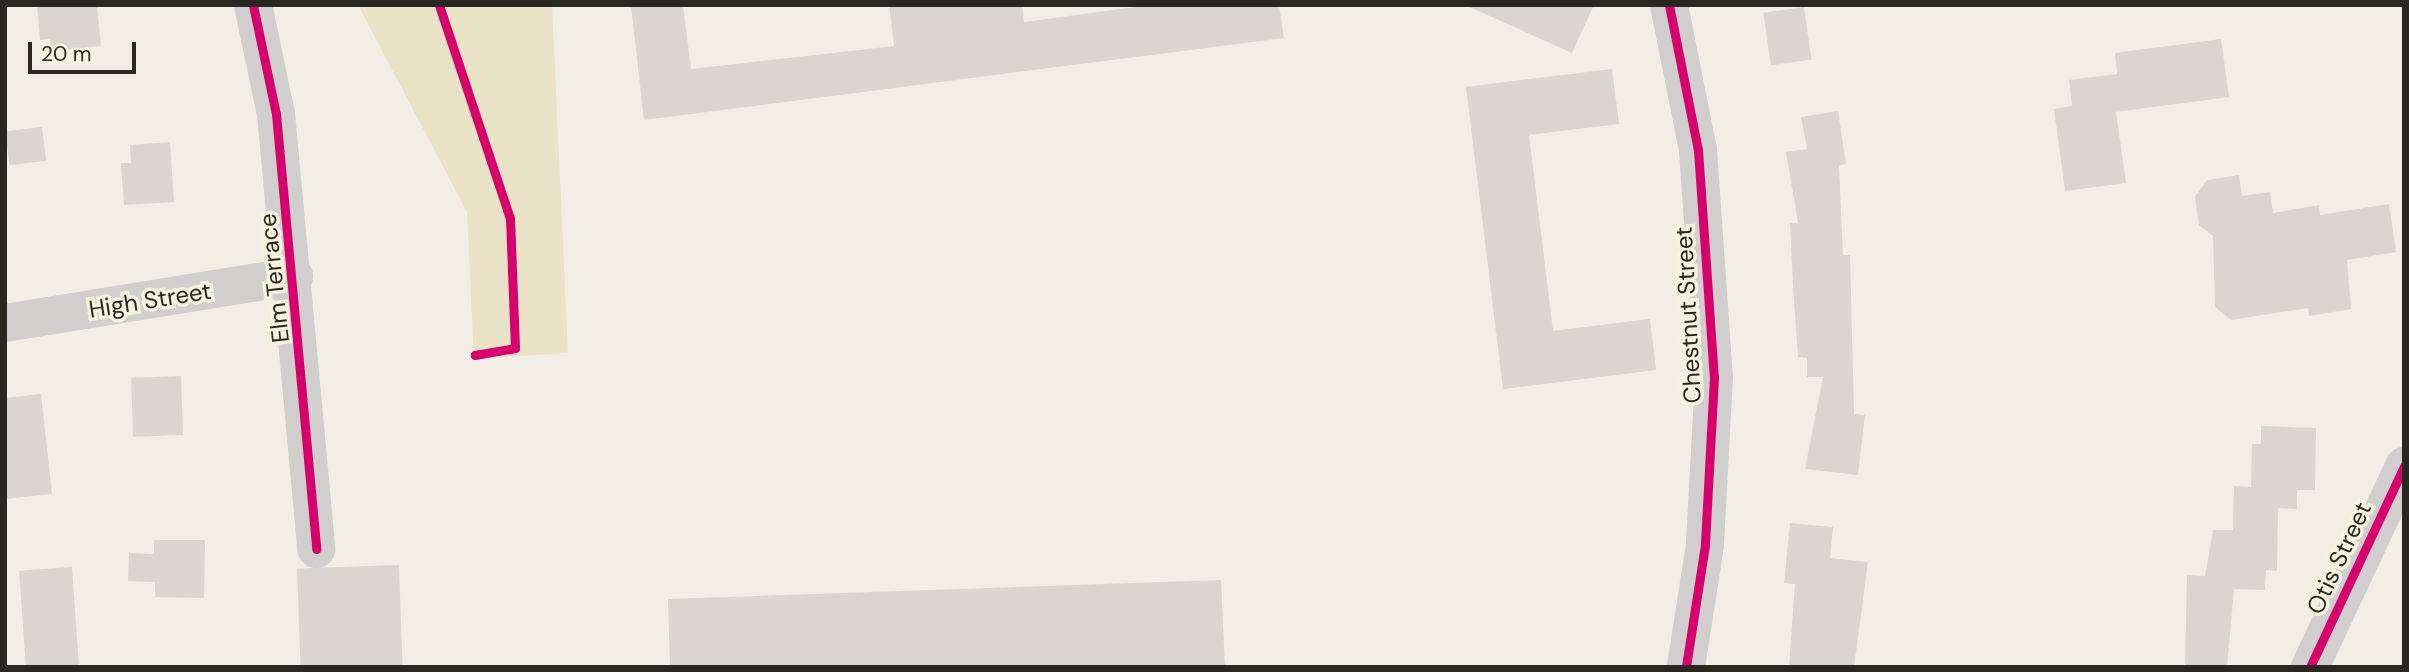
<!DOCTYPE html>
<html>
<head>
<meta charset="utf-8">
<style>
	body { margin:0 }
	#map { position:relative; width:2409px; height:672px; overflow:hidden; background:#f1eee5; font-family:"DM Sans",sans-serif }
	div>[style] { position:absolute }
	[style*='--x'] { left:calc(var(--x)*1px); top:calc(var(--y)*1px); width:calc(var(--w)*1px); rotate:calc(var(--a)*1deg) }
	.green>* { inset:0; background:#e9e2c6 }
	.building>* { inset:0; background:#d8d6ce; transform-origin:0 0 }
	.minor>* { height:38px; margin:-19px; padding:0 19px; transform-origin:19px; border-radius:19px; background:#d0cfcd }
	.cycleway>* { height:9px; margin:-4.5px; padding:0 4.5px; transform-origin:4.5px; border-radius:4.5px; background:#d6006c }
	span { translate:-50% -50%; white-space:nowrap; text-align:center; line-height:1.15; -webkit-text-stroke:7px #f7f2df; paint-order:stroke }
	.street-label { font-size:24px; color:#292820 }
	.frame { position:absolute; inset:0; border:7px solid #292820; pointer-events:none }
	.scale { position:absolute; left:28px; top:42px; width:108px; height:32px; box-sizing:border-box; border:4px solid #292820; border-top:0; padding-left:9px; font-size:21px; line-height:24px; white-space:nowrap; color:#292820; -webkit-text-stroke:5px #f7f2df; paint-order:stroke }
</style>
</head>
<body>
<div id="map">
	<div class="green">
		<div style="clip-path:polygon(358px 5px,552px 5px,568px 353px,474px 359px,467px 212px)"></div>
	</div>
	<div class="building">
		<div style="clip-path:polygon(37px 5px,97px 5px,101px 46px,51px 51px,50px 39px,40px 40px)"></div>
		<div style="clip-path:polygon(631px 5px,683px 5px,691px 69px,894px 46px,889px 5px,1022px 5px,1024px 22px,1151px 5px,1279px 5px,1284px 38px,644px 120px)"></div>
		<div style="clip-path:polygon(1465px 5px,1594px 5px,1572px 53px)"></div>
		<div style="left:1804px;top:7px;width:53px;height:41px;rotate:82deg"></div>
		<div style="clip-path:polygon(2221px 39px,2229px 97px,2116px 112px,2126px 183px,2065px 191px,2054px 109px,2072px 106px,2069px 80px,2117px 74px,2115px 53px)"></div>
		<div style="clip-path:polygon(1612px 69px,1619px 124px,1529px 135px,1553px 331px,1650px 319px,1656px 370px,1503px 389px,1466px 87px)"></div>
		<div style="clip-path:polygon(1838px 111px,1846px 164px,1839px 166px,1843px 255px,1850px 255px,1854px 414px,1865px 415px,1858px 475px,1805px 469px,1823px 377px,1807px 377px,1807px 358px,1798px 357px,1793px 287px,1790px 223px,1798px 223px,1786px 152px,1807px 149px,1801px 117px)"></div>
		<div style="left:42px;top:127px;width:34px;height:37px;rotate:83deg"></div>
		<div style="clip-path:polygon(170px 142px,174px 202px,124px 205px,121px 163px,131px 163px,130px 145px)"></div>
		<div style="clip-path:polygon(2239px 175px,2242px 196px,2270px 192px,2273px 213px,2319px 205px,2320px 215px,2389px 204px,2396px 252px,2347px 260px,2351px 309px,2309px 316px,2308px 308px,2231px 320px,2215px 307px,2213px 236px,2199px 225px,2195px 197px,2207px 180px)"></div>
		<div style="left:181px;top:376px;width:59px;height:50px;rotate:88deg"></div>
		<div style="clip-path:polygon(41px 394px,52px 494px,5px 499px,5px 398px)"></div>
		<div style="clip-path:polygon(2261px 426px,2316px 428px,2315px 490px,2297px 490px,2297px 509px,2278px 508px,2277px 571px,2266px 570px,2265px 590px,2234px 589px,2227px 667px,2185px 667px,2187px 575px,2205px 576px,2213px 530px,2233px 530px,2234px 486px,2251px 487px,2252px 444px,2261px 444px)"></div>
		<div style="clip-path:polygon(1790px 523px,1833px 527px,1830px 558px,1868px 562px,1854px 667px,1789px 667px,1795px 584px,1784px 583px)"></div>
		<div style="clip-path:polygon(154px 540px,205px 540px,204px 598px,155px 597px,155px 582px,128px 581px,129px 553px,154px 554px)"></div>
		<div style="left:399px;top:565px;width:102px;height:102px;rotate:88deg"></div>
		<div style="left:72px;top:567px;width:100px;height:53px;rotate:86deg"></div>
		<div style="clip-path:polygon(1221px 580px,1225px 667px,670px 667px,668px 599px)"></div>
	</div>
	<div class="minor">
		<div style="--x:253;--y:5;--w:111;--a:78.1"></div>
		<div style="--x:276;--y:114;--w:437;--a:84.7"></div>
		<div style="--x:1669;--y:5;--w:148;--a:78.7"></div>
		<div style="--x:1698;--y:150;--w:228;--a:86"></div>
		<div style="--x:1714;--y:377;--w:168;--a:93.1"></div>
		<div style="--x:1705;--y:545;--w:123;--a:98.9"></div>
		<div style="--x:5;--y:323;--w:293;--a:-9.2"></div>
		<div style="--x:2310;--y:667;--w:222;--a:-64.9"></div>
	</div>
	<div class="cycleway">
		<div style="--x:253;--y:5;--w:111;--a:78.1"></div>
		<div style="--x:276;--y:114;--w:437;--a:84.7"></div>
		<div style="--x:439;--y:5;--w:225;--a:71.6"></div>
		<div style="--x:510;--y:218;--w:130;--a:87.8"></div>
		<div style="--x:515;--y:348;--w:41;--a:170.1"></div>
		<div style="--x:1669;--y:5;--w:148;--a:78.7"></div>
		<div style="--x:1698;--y:150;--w:228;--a:86"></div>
		<div style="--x:1714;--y:377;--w:168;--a:93.1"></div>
		<div style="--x:1705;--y:545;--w:123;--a:98.9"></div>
		<div style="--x:2310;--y:667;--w:222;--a:-64.9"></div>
	</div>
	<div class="street-label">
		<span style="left:274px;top:278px;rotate:-96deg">Elm Terrace</span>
		<span style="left:150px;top:300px;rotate:-9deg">High Street</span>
		<span style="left:1688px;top:315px;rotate:-93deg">Chestnut Street</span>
		<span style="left:2339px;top:558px;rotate:-65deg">Otis Street</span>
	</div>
	<div class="frame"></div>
	<div class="scale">20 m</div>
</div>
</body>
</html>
